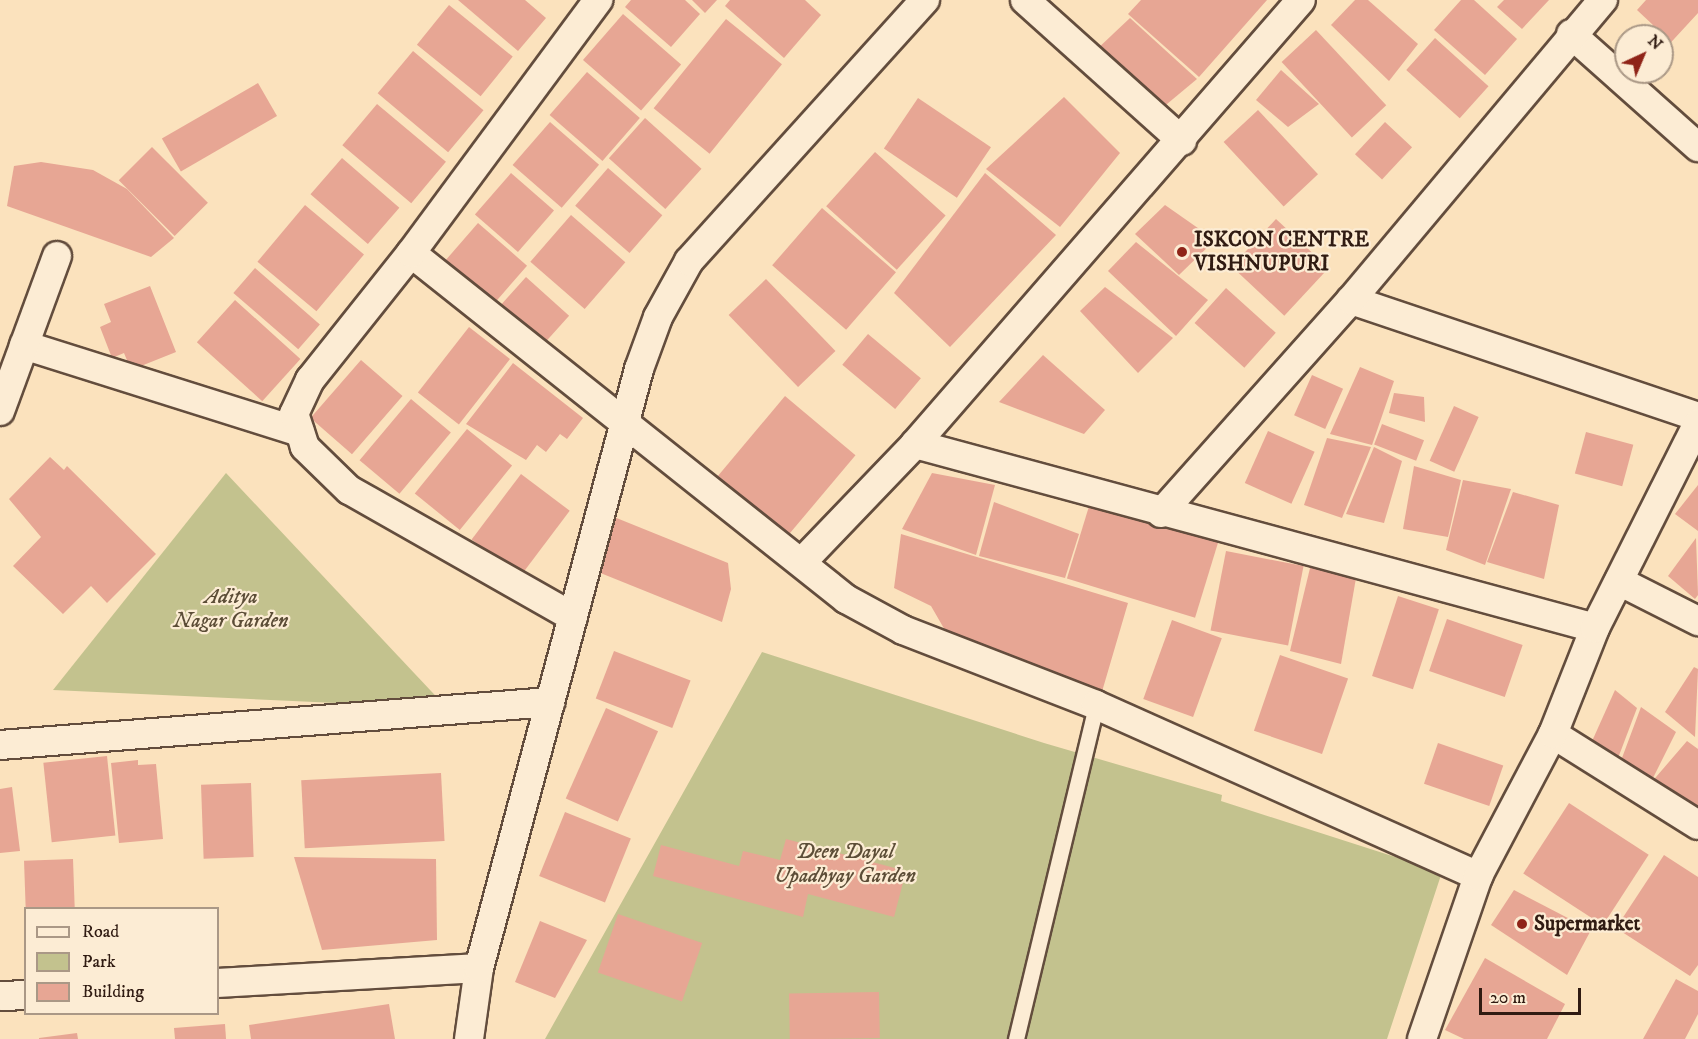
<!DOCTYPE html>
<html>
<head>
<meta charset="utf-8">
<style>
	body { margin:0 }
	#map { position:relative; width:1698px; height:1039px; overflow:hidden; background:#fbe2bd; font-family:"IM FELL DW Pica",serif }
	div>[style] { position:absolute }
	[style*='--x'] { left:calc(var(--x)*1px); top:calc(var(--y)*1px); width:calc(var(--w)*1px); rotate:calc(var(--a)*1deg) }
	.green>* { inset:0; background:#c3c28e }
	.building>* { inset:0; background:#e7a694; transform-origin:0 0 }
	.roads { filter:drop-shadow(2px 0 #634d3d) drop-shadow(-2px 0 #634d3d) drop-shadow(0 2px #634d3d) drop-shadow(0 -2px #634d3d) }
	.service>* { height:15px; margin:-7.5px; padding:0 7.5px; transform-origin:7.5px; border-radius:7.5px; background:#fcecd4 }
	.minor>* { height:28px; margin:-14px; padding:0 14px; transform-origin:14px; border-radius:14px; background:#fcecd4 }
	.dots>* { width:16px; height:16px; translate:-50% -50%; box-sizing:border-box; border:3px solid #fcecd4; border-radius:50% }
	span { translate:-50% -50%; white-space:nowrap; text-align:center; line-height:1.15; -webkit-text-stroke:4.5px #fcecd4; paint-order:stroke }
	.poi-label { font-size:21px; color:#301b12; font-weight:700 }
	.left { translate:0 -50%; text-align:left }
	.park-label { font-size:21px; color:#5c4d37; font-style:italic }
	.legend { position:absolute; left:24px; top:907px; width:195px; height:108px; box-sizing:border-box; background:#fcecd4; border:2px solid #aa9886; margin:0; padding:8px 10px; list-style:none; font-size:18px; color:#301b12 }
	.legend li { display:flex; align-items:center; gap:12px; height:30px }
	.legend b { width:30px; border:2px solid #aa9886 }
	.north { position:absolute; left:1614px; top:24px; width:60px; height:60px; box-sizing:border-box; background:#fcecd4; border:2px solid #aa9886; border-radius:50%; rotate:44deg; font-size:16px; font-weight:700; line-height:24px; text-align:center; color:#301b12 }
	.north::after { content:''; display:block; margin:auto; width:21px; height:27px; background:#8f2418; clip-path:polygon(50% 0,100% 100%,50% 72%,0 100%) }
	.scale { position:absolute; left:1479px; top:988px; width:102px; height:27px; box-sizing:border-box; border:3px solid #301b12; border-top:0; padding-left:8px; font-size:18px; line-height:21px; white-space:nowrap; color:#301b12; -webkit-text-stroke:4px #fcecd4; paint-order:stroke }
</style>
</head>
<body>
<div id="map">
	<div class="green">
		<div style="clip-path:polygon(226px 473px,447px 708px,53px 690px)"></div>
		<div style="clip-path:polygon(762px 652px,1044px 743px,1222px 795px,1221px 801px,1442px 872px,1387px 1039px,545px 1039px)"></div>
	</div>
	<div class="building">
		<div style="clip-path:polygon(458px 0,525px 0,546px 18px,518px 51px)"></div>
		<div style="clip-path:polygon(631px 0,685px 0,700px 14px,671px 47px,625px 7px)"></div>
		<div style="clip-path:polygon(692px 0,717px 0,705px 13px)"></div>
		<div style="clip-path:polygon(730px 0,805px 0,821px 15px,784px 58px,725px 6px)"></div>
		<div style="clip-path:polygon(1141px 0,1267px 0,1199px 77px,1128px 14px)"></div>
		<div style="clip-path:polygon(1355px 0,1368px 0,1418px 44px,1389px 81px,1331px 25px)"></div>
		<div style="clip-path:polygon(1461px 0,1474px 0,1517px 39px,1485px 75px,1434px 30px)"></div>
		<div style="clip-path:polygon(1504px 0,1549px 0,1522px 29px,1497px 7px)"></div>
		<div style="clip-path:polygon(1646px 0,1698px 0,1698px 13px,1663px 51px,1662px 36px,1644px 34px,1653px 25px,1637px 10px)"></div>
		<div style="left:449px;top:5px;width:82px;height:51px;rotate:39deg"></div>
		<div style="left:623px;top:14px;width:77px;height:61px;rotate:41deg"></div>
		<div style="clip-path:polygon(1130px 18px,1197px 79px,1155px 114px,1095px 51px)"></div>
		<div style="left:726px;top:19px;width:72px;height:115px;rotate:39deg"></div>
		<div style="left:1316px;top:30px;width:103px;height:47px;rotate:47deg"></div>
		<div style="left:1435px;top:38px;width:72px;height:43px;rotate:42deg"></div>
		<div style="left:413px;top:51px;width:92px;height:55px;rotate:40deg"></div>
		<div style="clip-path:polygon(1281px 70px,1319px 104px,1288px 127px,1256px 100px)"></div>
		<div style="left:587px;top:72px;width:70px;height:57px;rotate:41deg"></div>
		<div style="left:258px;top:83px;width:38px;height:111px;rotate:60deg"></div>
		<div style="clip-path:polygon(1064px 97px,1120px 153px,1060px 227px,986px 169px)"></div>
		<div style="left:918px;top:98px;width:88px;height:61px;rotate:34deg"></div>
		<div style="left:377px;top:104px;width:90px;height:54px;rotate:40deg"></div>
		<div style="left:1258px;top:110px;width:88px;height:47px;rotate:47deg"></div>
		<div style="left:645px;top:118px;width:76px;height:54px;rotate:42deg"></div>
		<div style="left:550px;top:122px;width:65px;height:57px;rotate:41deg"></div>
		<div style="left:1385px;top:122px;width:37px;height:44px;rotate:43deg"></div>
		<div style="left:152px;top:147px;width:79px;height:47px;rotate:45deg"></div>
		<div style="left:875px;top:152px;width:95px;height:73px;rotate:42deg"></div>
		<div style="left:342px;top:158px;width:76px;height:48px;rotate:41deg"></div>
		<div style="clip-path:polygon(41px 162px,93px 170px,127px 189px,174px 238px,151px 257px,7px 206px,14px 166px)"></div>
		<div style="left:608px;top:168px;width:72px;height:50px;rotate:41deg"></div>
		<div style="left:511px;top:173px;width:57px;height:55px;rotate:41deg"></div>
		<div style="clip-path:polygon(985px 173px,1056px 235px,950px 347px,894px 293px)"></div>
		<div style="left:305px;top:205px;width:77px;height:74px;rotate:40deg"></div>
		<div style="clip-path:polygon(1165px 205px,1215px 240px,1179px 275px,1135px 234px)"></div>
		<div style="left:822px;top:208px;width:98px;height:76px;rotate:41deg"></div>
		<div style="left:571px;top:215px;width:72px;height:62px;rotate:41deg"></div>
		<div style="left:1276px;top:219px;width:72px;height:65px;rotate:43deg"></div>
		<div style="left:478px;top:223px;width:65px;height:60px;rotate:41deg"></div>
		<div style="clip-path:polygon(1136px 242px,1208px 300px,1176px 336px,1108px 271px)"></div>
		<div style="left:255px;top:268px;width:86px;height:33px;rotate:41deg"></div>
		<div style="left:526px;top:277px;width:58px;height:44px;rotate:42deg"></div>
		<div style="left:766px;top:279px;width:100px;height:52px;rotate:46deg"></div>
		<div style="clip-path:polygon(150px 286px,176px 352px,131px 370px,124px 353px,112px 358px,100px 327px,111px 322px,104px 304px)"></div>
		<div style="clip-path:polygon(1105px 287px,1173px 338px,1138px 373px,1080px 311px)"></div>
		<div style="left:1226px;top:288px;width:67px;height:47px;rotate:42deg"></div>
		<div style="left:235px;top:300px;width:88px;height:57px;rotate:42deg"></div>
		<div style="left:469px;top:327px;width:52px;height:83px;rotate:38deg"></div>
		<div style="left:868px;top:334px;width:69px;height:40px;rotate:40deg"></div>
		<div style="clip-path:polygon(1043px 355px,1105px 410px,1084px 434px,999px 402px)"></div>
		<div style="left:361px;top:360px;width:55px;height:77px;rotate:41deg"></div>
		<div style="clip-path:polygon(513px 363px,583px 418px,567px 439px,560px 434px,546px 452px,537px 445px,526px 460px,466px 424px)"></div>
		<div style="clip-path:polygon(1360px 367px,1394px 381px,1372px 445px,1330px 434px)"></div>
		<div style="left:1312px;top:375px;width:34px;height:44px;rotate:24deg"></div>
		<div style="clip-path:polygon(1394px 393px,1424px 397px,1425px 422px,1389px 413px)"></div>
		<div style="left:785px;top:396px;width:92px;height:108px;rotate:40deg"></div>
		<div style="left:411px;top:399px;width:52px;height:80px;rotate:40deg"></div>
		<div style="left:1454px;top:406px;width:27px;height:60px;rotate:24deg"></div>
		<div style="left:1382px;top:424px;width:45px;height:22px;rotate:21deg"></div>
		<div style="left:467px;top:429px;width:58px;height:83px;rotate:39deg"></div>
		<div style="left:1268px;top:431px;width:51px;height:57px;rotate:24deg"></div>
		<div style="left:1586px;top:432px;width:49px;height:43px;rotate:15deg"></div>
		<div style="clip-path:polygon(1327px 438px,1371px 447px,1342px 518px,1304px 505px)"></div>
		<div style="clip-path:polygon(1374px 447px,1402px 461px,1384px 523px,1346px 514px)"></div>
		<div style="clip-path:polygon(50px 457px,64px 470px,67px 466px,156px 554px,107px 603px,91px 586px,63px 614px,13px 566px,41px 537px,9px 499px)"></div>
		<div style="clip-path:polygon(1414px 466px,1461px 480px,1448px 537px,1403px 529px)"></div>
		<div style="clip-path:polygon(932px 473px,995px 485px,976px 555px,902px 529px)"></div>
		<div style="left:521px;top:474px;width:61px;height:82px;rotate:37deg"></div>
		<div style="clip-path:polygon(1463px 480px,1511px 489px,1485px 565px,1446px 550px)"></div>
		<div style="clip-path:polygon(1698px 485px,1698px 531px,1675px 514px)"></div>
		<div style="clip-path:polygon(1513px 492px,1559px 505px,1544px 579px,1487px 562px)"></div>
		<div style="clip-path:polygon(994px 502px,1079px 534px,1065px 578px,979px 556px)"></div>
		<div style="left:1090px;top:503px;width:134px;height:79px;rotate:17deg"></div>
		<div style="clip-path:polygon(614px 517px,728px 563px,731px 589px,722px 622px,593px 570px)"></div>
		<div style="clip-path:polygon(901px 534px,1128px 603px,1101px 695px,953px 644px,931px 606px,894px 588px)"></div>
		<div style="clip-path:polygon(1696px 538px,1698px 595px,1695px 599px,1668px 576px)"></div>
		<div style="left:1226px;top:551px;width:79px;height:81px;rotate:11deg"></div>
		<div style="clip-path:polygon(1311px 564px,1356px 578px,1341px 664px,1290px 651px)"></div>
		<div style="left:1398px;top:596px;width:43px;height:84px;rotate:18deg"></div>
		<div style="left:1447px;top:619px;width:80px;height:55px;rotate:19deg"></div>
		<div style="left:1172px;top:620px;width:53px;height:84px;rotate:20deg"></div>
		<div style="left:614px;top:651px;width:82px;height:51px;rotate:21deg"></div>
		<div style="left:1280px;top:655px;width:72px;height:80px;rotate:19deg"></div>
		<div style="clip-path:polygon(1694px 667px,1698px 669px,1695px 737px,1665px 712px)"></div>
		<div style="clip-path:polygon(1615px 690px,1637px 708px,1609px 782px,1580px 768px)"></div>
		<div style="clip-path:polygon(1641px 707px,1676px 732px,1650px 784px,1687px 741px,1698px 749px,1698px 815px,1613px 782px)"></div>
		<div style="left:606px;top:708px;width:57px;height:99px;rotate:24deg"></div>
		<div style="left:1438px;top:743px;width:69px;height:43px;rotate:19deg"></div>
		<div style="left:107px;top:756px;width:80px;height:64px;rotate:84deg"></div>
		<div style="clip-path:polygon(138px 760px,138px 765px,156px 764px,163px 839px,119px 843px,111px 763px)"></div>
		<div style="left:441px;top:773px;width:68px;height:140px;rotate:87deg"></div>
		<div style="left:251px;top:783px;width:74px;height:50px;rotate:88deg"></div>
		<div style="clip-path:polygon(12px 787px,20px 851px,0 853px,0 789px)"></div>
		<div style="left:1569px;top:803px;width:95px;height:84px;rotate:33deg"></div>
		<div style="left:565px;top:812px;width:71px;height:69px;rotate:22deg"></div>
		<div style="clip-path:polygon(786px 839px,906px 871px,894px 917px,808px 894px,803px 917px,653px 876px,661px 845px,739px 866px,743px 851px,780px 860px)"></div>
		<div style="clip-path:polygon(1664px 855px,1698px 877px,1698px 965px,1690px 976px,1616px 928px)"></div>
		<div style="clip-path:polygon(294px 857px,436px 859px,437px 940px,322px 950px)"></div>
		<div style="left:73px;top:859px;width:49px;height:49px;rotate:88deg"></div>
		<div style="clip-path:polygon(1514px 890px,1591px 930px,1567px 975px,1491px 925px)"></div>
		<div style="left:618px;top:914px;width:89px;height:62px;rotate:19deg"></div>
		<div style="clip-path:polygon(540px 921px,587px 940px,555px 998px,515px 982px)"></div>
		<div style="clip-path:polygon(1485px 958px,1565px 1004px,1547px 1039px,1464px 1039px,1445px 1030px)"></div>
		<div style="clip-path:polygon(1676px 979px,1698px 991px,1698px 1014px,1685px 1039px,1643px 1039px)"></div>
		<div style="left:879px;top:992px;width:46px;height:90px;rotate:89deg"></div>
		<div style="clip-path:polygon(389px 1004px,395px 1039px,251px 1039px,249px 1025px)"></div>
		<div style="clip-path:polygon(225px 1024px,226px 1039px,175px 1039px,174px 1028px)"></div>
		<div style="clip-path:polygon(77px 1033px,78px 1039px,39px 1039px,39px 1038px)"></div>
	</div>
	<div class="roads">
		<div class="service">
			<div style="--x:1016;--y:1039;--w:343;--a:-76.5"></div>
		</div>
		<div class="minor">
			<div style="--x:1025;--y:0;--w:211;--a:41.9"></div>
			<div style="--x:1571;--y:34;--w:170;--a:41.7"></div>
			<div style="--x:411;--y:253;--w:556;--a:38.5"></div>
			<div style="--x:846;--y:599;--w:65;--a:28.5"></div>
			<div style="--x:903;--y:630;--w:207;--a:21.2"></div>
			<div style="--x:1096;--y:705;--w:419;--a:24.1"></div>
			<div style="--x:1351;--y:300;--w:366;--a:18.6"></div>
			<div style="--x:24;--y:345;--w:289;--a:17.5"></div>
			<div style="--x:0;--y:411;--w:165;--a:-69.8"></div>
			<div style="--x:915;--y:444;--w:704;--a:15.14"></div>
			<div style="--x:1161;--y:513;--w:285;--a:-48.3"></div>
			<div style="--x:1351;--y:300;--w:392;--a:-50"></div>
			<div style="--x:802;--y:562;--w:163;--a:-46.2"></div>
			<div style="--x:915;--y:444;--w:588;--a:-49"></div>
			<div style="--x:1619;--y:581;--w:89;--a:26.9"></div>
			<div style="--x:573;--y:617;--w:257;--a:-150.4"></div>
			<div style="--x:349;--y:490;--w:62;--a:-135.7"></div>
			<div style="--x:305;--y:447;--w:35;--a:-108"></div>
			<div style="--x:294;--y:414;--w:38;--a:-65"></div>
			<div style="--x:310;--y:380;--w:162;--a:-51.5"></div>
			<div style="--x:411;--y:253;--w:315;--a:-53.5"></div>
			<div style="--x:1553;--y:734;--w:171;--a:32.1"></div>
			<div style="--x:0;--y:745;--w:552;--a:-4.47"></div>
			<div style="--x:218;--y:983;--w:261;--a:-3.3"></div>
			<div style="--x:0;--y:996;--w:26;--a:-2"></div>
			<div style="--x:469;--y:1039;--w:72;--a:-82"></div>
			<div style="--x:479;--y:968;--w:620;--a:-75.04"></div>
			<div style="--x:639;--y:369;--w:55;--a:-69.9"></div>
			<div style="--x:658;--y:317;--w:64;--a:-61"></div>
			<div style="--x:689;--y:261;--w:352;--a:-47.9"></div>
			<div style="--x:1422;--y:1039;--w:172;--a:-71"></div>
			<div style="--x:1478;--y:876;--w:161;--a:-62.2"></div>
			<div style="--x:1553;--y:734;--w:114;--a:-68.4"></div>
			<div style="--x:1595;--y:628;--w:229;--a:-63.3"></div>
		</div>
	</div>
	<div class="dots">
		<div style="left:1182px;top:252px;background:#8f2418"></div>
		<div style="left:1522px;top:924px;background:#8f2418"></div>
	</div>
	<div class="poi-label">
		<span class="left" style="left:1194px;top:252px">ISKCON CENTRE<br>VISHNUPURI</span>
		<span class="left" style="left:1534px;top:924px">Supermarket</span>
	</div>
	<div class="park-label">
		<span style="left:231px;top:609px">Aditya<br>Nagar Garden</span>
		<span style="left:845px;top:864px">Deen Dayal<br>Upadhyay Garden</span>
	</div>
	<ul class="legend">
	<li><b style="height:8px;background:#fcecd4"></b>Road</li>
	<li><b style="height:16px;background:#c3c28e"></b>Park</li>
	<li><b style="height:16px;background:#e7a694"></b>Building</li>
	</ul>
	<div class="north">N</div>
	<div class="scale">20 m</div>
</div>
</body>
</html>
